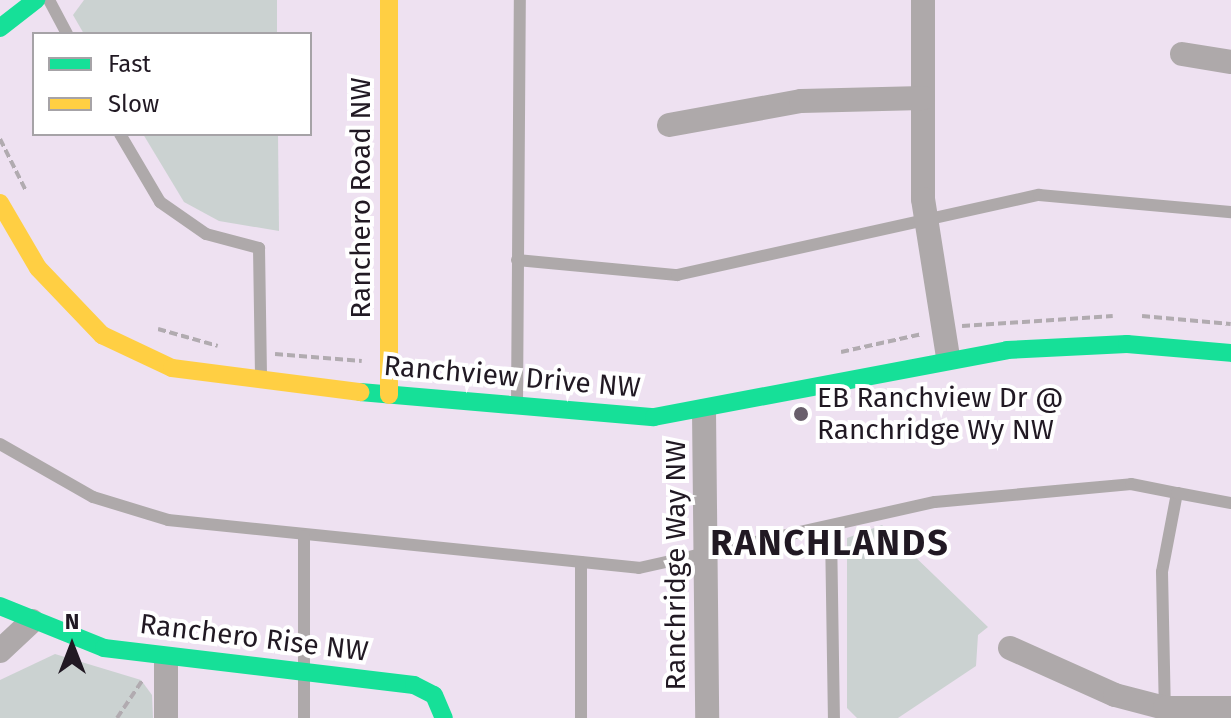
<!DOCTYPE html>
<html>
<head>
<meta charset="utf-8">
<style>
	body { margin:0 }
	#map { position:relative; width:1231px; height:718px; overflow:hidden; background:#eee1f1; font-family:"Fira Sans",sans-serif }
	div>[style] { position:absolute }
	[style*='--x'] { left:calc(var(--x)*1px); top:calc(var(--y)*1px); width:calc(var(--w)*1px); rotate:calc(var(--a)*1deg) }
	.green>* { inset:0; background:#cbd2d1 }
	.path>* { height:4px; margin-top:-2px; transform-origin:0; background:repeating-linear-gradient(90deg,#b1abb0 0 8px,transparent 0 12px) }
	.lane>* { height:12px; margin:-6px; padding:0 6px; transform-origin:6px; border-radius:6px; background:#aea9aa }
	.street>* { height:24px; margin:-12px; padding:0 12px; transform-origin:12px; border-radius:12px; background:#aea9aa }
	.fast>* { height:18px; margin:-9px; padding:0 9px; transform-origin:9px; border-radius:9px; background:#16e098 }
	.slow>* { height:18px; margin:-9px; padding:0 9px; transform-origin:9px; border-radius:9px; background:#ffcf43 }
	.dots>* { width:22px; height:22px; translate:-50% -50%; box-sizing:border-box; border:4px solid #fff; border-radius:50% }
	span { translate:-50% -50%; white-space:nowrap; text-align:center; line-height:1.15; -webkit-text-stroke:8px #fff; paint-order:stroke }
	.street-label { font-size:28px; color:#211923 }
	.poi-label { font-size:28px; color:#211923 }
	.left { translate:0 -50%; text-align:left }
	.district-label { font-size:36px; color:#211923; font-weight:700; letter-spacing:2px }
	.legend { position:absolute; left:32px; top:32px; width:280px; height:104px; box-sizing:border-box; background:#fff; border:2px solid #a6a3a7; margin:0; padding:10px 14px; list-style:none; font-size:24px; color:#211923 }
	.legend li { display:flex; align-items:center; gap:16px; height:40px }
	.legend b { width:40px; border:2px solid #a6a3a7 }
	.north { position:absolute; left:32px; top:606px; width:80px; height:80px; -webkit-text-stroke:6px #fff; paint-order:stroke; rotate:0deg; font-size:22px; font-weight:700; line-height:32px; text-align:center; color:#211923 }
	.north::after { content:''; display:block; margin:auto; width:28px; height:36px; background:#211923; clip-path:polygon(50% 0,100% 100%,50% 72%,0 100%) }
</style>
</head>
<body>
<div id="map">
	<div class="green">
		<div style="clip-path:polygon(84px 0,277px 0,277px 34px,84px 34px,73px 15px)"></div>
		<div style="clip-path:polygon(143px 134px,278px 134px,279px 231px,219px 221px,184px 202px)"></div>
		<div style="clip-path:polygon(882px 525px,988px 627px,978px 635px,976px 666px,898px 718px,857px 718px,847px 708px,847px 538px)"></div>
		<div style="clip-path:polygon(55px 654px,141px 680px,152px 695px,153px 718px,0 718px,0 680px)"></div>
	</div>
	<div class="path">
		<div style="--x:0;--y:139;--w:58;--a:63.4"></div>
		<div style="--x:1142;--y:316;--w:89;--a:5.1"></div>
		<div style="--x:962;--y:326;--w:151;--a:-3.8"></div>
		<div style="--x:158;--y:329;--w:62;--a:15.8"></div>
		<div style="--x:841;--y:352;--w:83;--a:-12.5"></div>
		<div style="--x:275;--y:354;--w:87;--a:4.6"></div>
		<div style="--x:117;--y:718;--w:45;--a:-56"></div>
	</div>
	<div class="lane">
		<div style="--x:49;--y:0;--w:38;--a:62"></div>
		<div style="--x:120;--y:134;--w:79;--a:59.5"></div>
		<div style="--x:160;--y:202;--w:56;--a:34.8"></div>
		<div style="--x:206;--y:234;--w:55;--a:14.8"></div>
		<div style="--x:259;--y:248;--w:134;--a:89.1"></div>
		<div style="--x:517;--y:260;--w:161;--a:5.4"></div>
		<div style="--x:677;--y:275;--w:371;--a:-12.5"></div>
		<div style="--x:1039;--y:195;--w:193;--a:5.1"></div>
		<div style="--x:517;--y:405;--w:405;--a:-89.6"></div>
		<div style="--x:0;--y:444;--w:107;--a:29.7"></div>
		<div style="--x:93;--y:497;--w:78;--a:17"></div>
		<div style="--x:168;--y:520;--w:473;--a:5.8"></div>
		<div style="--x:639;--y:568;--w:303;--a:-12.6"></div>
		<div style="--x:935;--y:502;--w:197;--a:-5.2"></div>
		<div style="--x:1131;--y:484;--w:47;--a:11.1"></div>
		<div style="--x:1177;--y:493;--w:80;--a:100.8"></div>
		<div style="--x:1162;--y:572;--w:139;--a:88.8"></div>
		<div style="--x:1177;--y:493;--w:55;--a:10.5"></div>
		<div style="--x:831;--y:531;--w:187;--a:89.1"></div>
		<div style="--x:304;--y:718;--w:182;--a:-90"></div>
		<div style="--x:581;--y:718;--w:156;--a:-90"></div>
	</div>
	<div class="street">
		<div style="--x:923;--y:0;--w:199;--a:90"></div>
		<div style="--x:923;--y:199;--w:160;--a:81"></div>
		<div style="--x:1182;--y:54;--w:50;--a:9.3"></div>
		<div style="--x:669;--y:125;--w:134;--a:-10.3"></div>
		<div style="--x:801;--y:101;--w:122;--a:-1.4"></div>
		<div style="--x:704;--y:411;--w:307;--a:89.4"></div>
		<div style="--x:1010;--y:648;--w:115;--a:24.1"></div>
		<div style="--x:1115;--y:695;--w:52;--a:14.6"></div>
		<div style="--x:1165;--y:708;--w:66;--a:0"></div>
		<div style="--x:0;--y:651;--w:44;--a:-43.2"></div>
		<div style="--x:166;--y:659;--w:59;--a:90"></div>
	</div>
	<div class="fast">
		<div style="--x:0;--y:28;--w:46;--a:-37.9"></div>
		<div style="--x:360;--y:392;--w:295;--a:4.9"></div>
		<div style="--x:654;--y:417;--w:359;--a:-10.7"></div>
		<div style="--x:1007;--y:350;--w:120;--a:-2.9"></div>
		<div style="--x:1127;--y:344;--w:104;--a:4.9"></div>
		<div style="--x:0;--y:606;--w:112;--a:22"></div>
		<div style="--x:104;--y:648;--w:312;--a:6.8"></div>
		<div style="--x:414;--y:685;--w:22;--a:27"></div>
		<div style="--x:434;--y:695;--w:25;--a:67"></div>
	</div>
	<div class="slow">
		<div style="--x:389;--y:0;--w:395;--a:90"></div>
		<div style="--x:0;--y:203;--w:75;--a:59.7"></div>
		<div style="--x:38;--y:268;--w:93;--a:46.3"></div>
		<div style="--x:102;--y:335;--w:77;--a:25.2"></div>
		<div style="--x:172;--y:368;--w:190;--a:7.3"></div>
	</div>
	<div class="dots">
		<div style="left:801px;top:414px;background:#695f6b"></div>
	</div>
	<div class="street-label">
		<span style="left:361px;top:198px;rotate:-90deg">Ranchero Road NW</span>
		<span style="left:512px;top:377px;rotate:5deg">Ranchview Drive NW</span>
		<span style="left:676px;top:565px;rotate:-90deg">Ranchridge Way NW</span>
		<span style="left:254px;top:638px;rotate:7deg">Ranchero Rise NW</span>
	</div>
	<div class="poi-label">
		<span class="left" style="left:817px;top:414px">EB Ranchview Dr @<br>Ranchridge Wy NW</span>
	</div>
	<div class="district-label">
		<span style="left:830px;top:544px">RANCHLANDS</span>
	</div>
	<ul class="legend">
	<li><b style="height:10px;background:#16e098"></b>Fast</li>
	<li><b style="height:10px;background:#ffcf43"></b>Slow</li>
	</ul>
	<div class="north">N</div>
</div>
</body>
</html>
